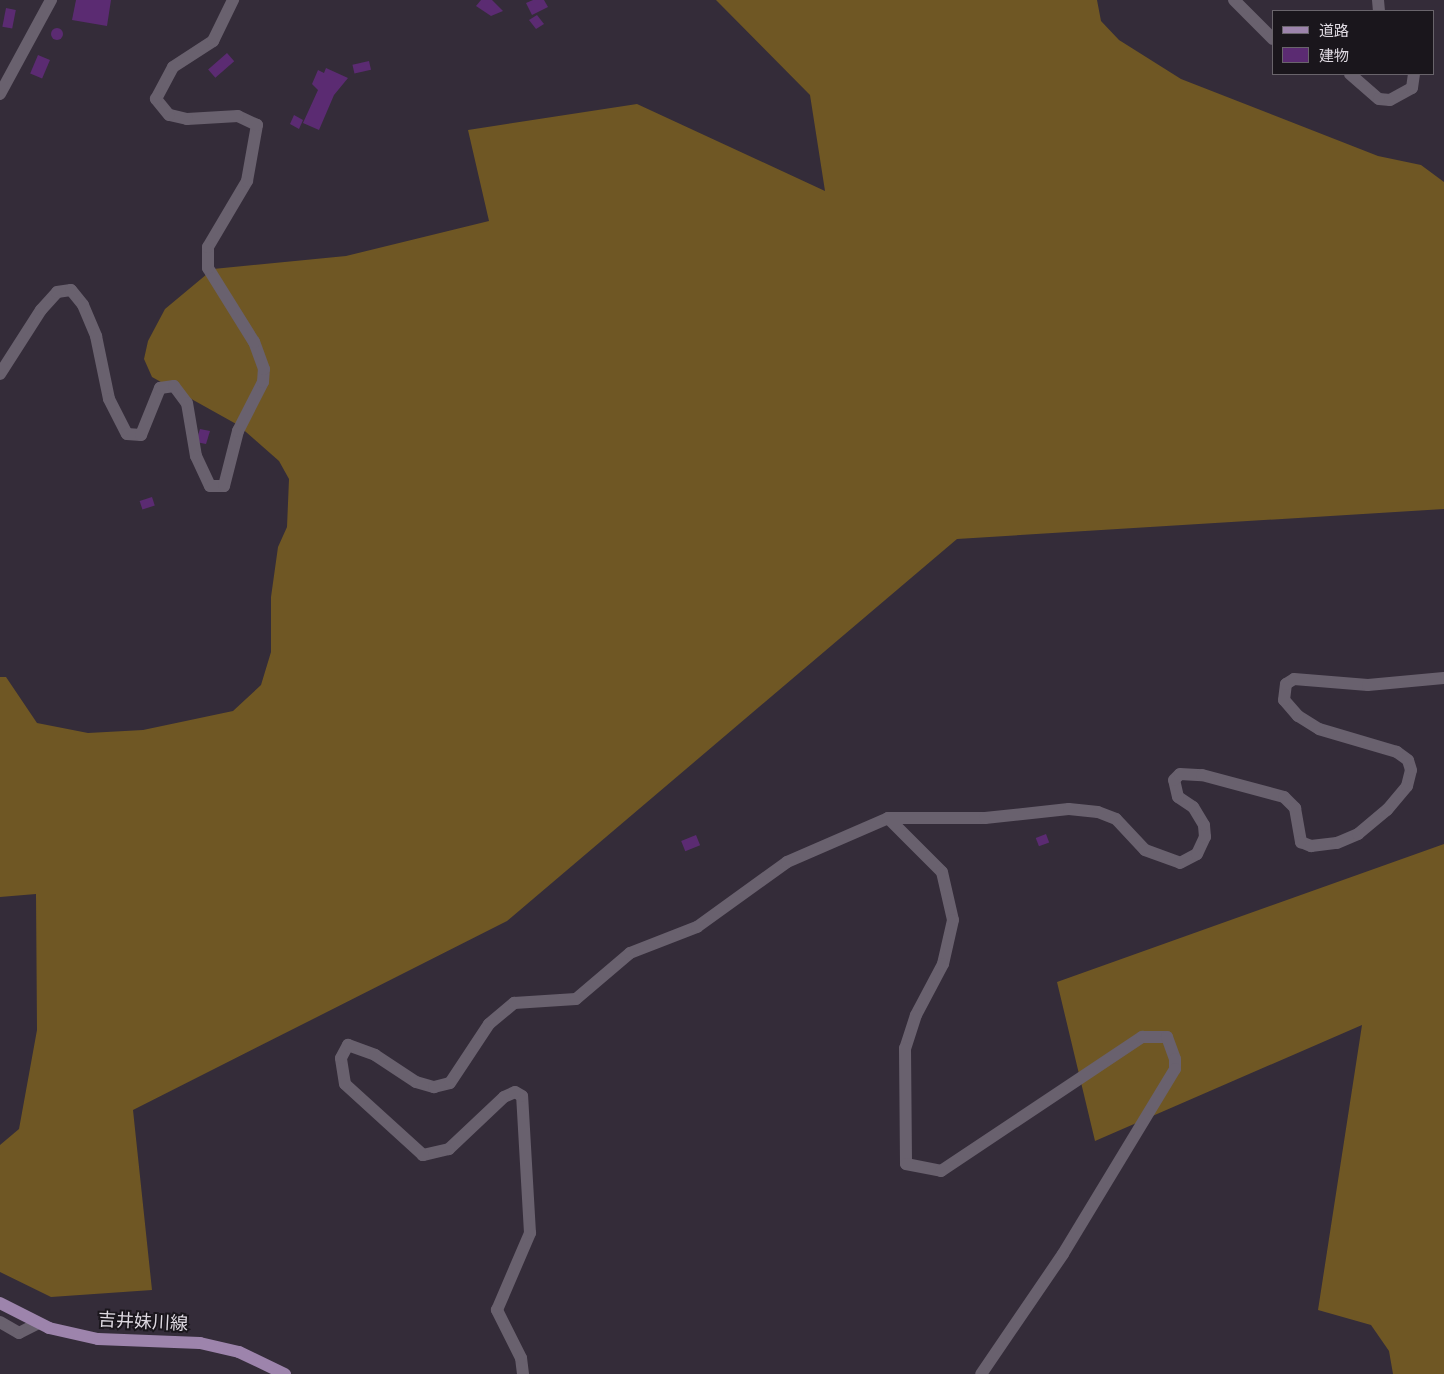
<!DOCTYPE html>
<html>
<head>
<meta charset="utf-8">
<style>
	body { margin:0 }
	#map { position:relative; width:1444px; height:1374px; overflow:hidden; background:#342c39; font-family:"Work Sans","Noto Sans JP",sans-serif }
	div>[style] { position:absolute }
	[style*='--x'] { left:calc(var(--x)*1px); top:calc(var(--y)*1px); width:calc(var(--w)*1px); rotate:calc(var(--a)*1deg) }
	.forest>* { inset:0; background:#6f5724 }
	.building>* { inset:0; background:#5b2b72; transform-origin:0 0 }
	.round { border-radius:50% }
	.minor>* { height:12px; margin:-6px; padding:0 6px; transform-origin:6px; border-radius:6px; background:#69616e }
	.major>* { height:12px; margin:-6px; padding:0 6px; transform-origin:6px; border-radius:6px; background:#9d84ac }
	span { translate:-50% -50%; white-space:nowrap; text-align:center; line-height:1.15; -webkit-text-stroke:4px #1a161c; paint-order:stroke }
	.street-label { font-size:18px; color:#dfdae2 }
	.legend { position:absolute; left:1272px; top:10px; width:162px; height:65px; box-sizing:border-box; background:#1a161c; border:1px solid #69646b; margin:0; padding:6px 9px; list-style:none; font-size:15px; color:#dfdae2 }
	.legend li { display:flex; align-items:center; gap:10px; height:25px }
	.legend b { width:25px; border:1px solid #69646b }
</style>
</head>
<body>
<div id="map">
	<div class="forest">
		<div style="clip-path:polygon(716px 0,1097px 0,1101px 21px,1119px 40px,1181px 79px,1378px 156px,1421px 165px,1444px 182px,1444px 509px,957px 539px,507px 921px,133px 1110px,152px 1290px,51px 1297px,0 1272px,0 1145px,19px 1129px,37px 1030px,36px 894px,0 897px,0 677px,6px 677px,37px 723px,88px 733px,143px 730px,233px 711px,261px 685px,271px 652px,271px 597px,278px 547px,287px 527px,289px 479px,279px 461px,238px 425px,152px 377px,144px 359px,148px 341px,165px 309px,213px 269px,346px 256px,489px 221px,468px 130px,637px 104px,825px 191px,810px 95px)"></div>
		<div style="clip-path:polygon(1444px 844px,1444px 1374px,1393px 1374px,1389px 1351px,1371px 1325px,1318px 1310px,1362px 1025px,1095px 1141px,1057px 982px)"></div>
	</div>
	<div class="building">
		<div style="clip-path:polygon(76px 0,111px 0,107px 26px,72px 20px)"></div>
		<div style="clip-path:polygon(481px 0,492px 0,503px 11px,491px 16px,476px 6px)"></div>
		<div style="clip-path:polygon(533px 0,544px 0,548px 7px,532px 15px,526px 3px)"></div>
		<div style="left:6px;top:8px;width:10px;height:19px;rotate:11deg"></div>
		<div style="clip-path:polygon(537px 15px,544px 24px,536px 29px,529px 20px)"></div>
		<div class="round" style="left:51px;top:28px;width:12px;height:12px"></div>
		<div style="left:227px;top:53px;width:11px;height:25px;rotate:49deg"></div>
		<div style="left:38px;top:55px;width:13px;height:20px;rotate:23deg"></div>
		<div style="left:369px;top:61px;width:9px;height:17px;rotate:77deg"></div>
		<div style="clip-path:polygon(326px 68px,348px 78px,334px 95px,319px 130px,303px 123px,318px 90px,312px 84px,318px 70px,324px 73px)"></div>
		<div style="clip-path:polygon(294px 115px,303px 120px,299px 129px,290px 124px)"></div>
		<div style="clip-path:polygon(200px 429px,210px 431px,206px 444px,196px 442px)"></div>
		<div style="left:152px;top:497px;width:9px;height:13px;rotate:72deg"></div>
		<div style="left:1046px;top:834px;width:9px;height:11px;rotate:69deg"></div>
		<div style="left:696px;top:835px;width:11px;height:16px;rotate:68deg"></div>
	</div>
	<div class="minor">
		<div style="--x:1234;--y:0;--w:55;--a:45"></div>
		<div style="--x:1378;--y:0;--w:11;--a:85"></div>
		<div style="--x:1350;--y:74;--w:38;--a:41"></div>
		<div style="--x:1379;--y:99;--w:11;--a:5"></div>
		<div style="--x:1390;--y:100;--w:25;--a:-29"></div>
		<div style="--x:1412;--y:88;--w:14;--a:-82"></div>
		<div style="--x:0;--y:94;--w:107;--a:-61.5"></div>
		<div style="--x:0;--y:374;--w:76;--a:-57.4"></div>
		<div style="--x:41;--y:310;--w:24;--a:-48"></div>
		<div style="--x:57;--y:292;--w:14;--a:-8"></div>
		<div style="--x:71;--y:290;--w:19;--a:51"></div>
		<div style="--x:83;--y:305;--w:34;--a:67"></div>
		<div style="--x:96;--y:336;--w:64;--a:78.3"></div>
		<div style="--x:109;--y:399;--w:39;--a:63"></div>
		<div style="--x:127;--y:434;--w:14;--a:4"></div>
		<div style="--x:141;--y:435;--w:51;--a:-68"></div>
		<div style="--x:160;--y:388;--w:14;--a:-8"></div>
		<div style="--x:174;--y:386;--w:21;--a:53"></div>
		<div style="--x:187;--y:403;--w:54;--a:80.4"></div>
		<div style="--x:196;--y:456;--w:33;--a:65"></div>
		<div style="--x:210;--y:486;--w:14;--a:0"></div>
		<div style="--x:224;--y:486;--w:57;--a:-75.7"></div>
		<div style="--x:238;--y:431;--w:55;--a:-63"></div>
		<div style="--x:263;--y:382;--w:13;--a:-86"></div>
		<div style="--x:264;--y:369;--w:29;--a:-110"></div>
		<div style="--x:254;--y:342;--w:87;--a:-121.9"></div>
		<div style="--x:208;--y:268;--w:21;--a:-90"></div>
		<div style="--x:208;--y:247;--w:77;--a:-59.4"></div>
		<div style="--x:247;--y:181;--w:57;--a:-79.9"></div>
		<div style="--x:257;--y:125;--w:21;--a:-155"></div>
		<div style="--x:238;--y:116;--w:51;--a:176.6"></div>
		<div style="--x:187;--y:119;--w:18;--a:-167"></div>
		<div style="--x:169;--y:115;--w:21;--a:-129"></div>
		<div style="--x:156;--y:99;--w:36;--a:-62"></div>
		<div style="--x:173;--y:67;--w:48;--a:-33"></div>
		<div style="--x:213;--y:41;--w:46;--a:-64"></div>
		<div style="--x:888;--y:818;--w:76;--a:45"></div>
		<div style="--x:942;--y:872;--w:49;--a:77.1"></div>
		<div style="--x:953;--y:920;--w:45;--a:102.8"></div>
		<div style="--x:943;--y:964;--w:58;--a:117.9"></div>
		<div style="--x:916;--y:1015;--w:35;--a:108"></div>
		<div style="--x:905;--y:1048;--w:116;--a:89.5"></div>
		<div style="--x:906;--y:1164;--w:36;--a:11"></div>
		<div style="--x:941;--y:1171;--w:242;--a:-33.7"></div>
		<div style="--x:1142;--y:1037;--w:25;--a:0"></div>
		<div style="--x:1167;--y:1037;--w:23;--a:70"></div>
		<div style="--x:1175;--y:1059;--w:10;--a:90"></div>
		<div style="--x:1175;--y:1069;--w:216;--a:121.2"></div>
		<div style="--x:1063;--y:1254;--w:145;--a:124.3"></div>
		<div style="--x:0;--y:1322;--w:22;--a:30"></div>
		<div style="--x:19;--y:1333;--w:20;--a:-27"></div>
		<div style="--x:523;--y:1374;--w:16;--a:-97"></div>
		<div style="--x:521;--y:1358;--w:54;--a:-116.6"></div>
		<div style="--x:497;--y:1310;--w:84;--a:-66.8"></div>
		<div style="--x:530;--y:1233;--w:137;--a:-93.3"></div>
		<div style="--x:522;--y:1096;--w:8;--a:-150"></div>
		<div style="--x:515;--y:1092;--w:12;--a:156"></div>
		<div style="--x:504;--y:1097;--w:76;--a:136.6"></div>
		<div style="--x:449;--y:1149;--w:27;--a:167"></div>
		<div style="--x:423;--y:1155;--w:105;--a:-137.7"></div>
		<div style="--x:345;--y:1084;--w:26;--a:-99"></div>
		<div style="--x:341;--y:1058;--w:15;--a:-62"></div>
		<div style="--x:348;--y:1045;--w:29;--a:20"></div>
		<div style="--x:375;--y:1055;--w:49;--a:33.4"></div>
		<div style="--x:416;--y:1082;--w:19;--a:16"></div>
		<div style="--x:434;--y:1087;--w:16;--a:-14"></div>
		<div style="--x:450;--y:1083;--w:71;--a:-56.5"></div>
		<div style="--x:489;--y:1024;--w:33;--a:-40"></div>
		<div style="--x:514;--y:1003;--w:62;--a:-3.7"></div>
		<div style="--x:576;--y:999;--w:71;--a:-40.4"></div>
		<div style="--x:630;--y:953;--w:72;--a:-21.2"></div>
		<div style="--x:697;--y:927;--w:111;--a:-35.8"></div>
		<div style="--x:787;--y:862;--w:110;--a:-23.5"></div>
		<div style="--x:888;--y:818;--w:97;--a:0"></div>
		<div style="--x:985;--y:818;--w:84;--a:-6.1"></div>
		<div style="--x:1069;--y:809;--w:29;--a:6"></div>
		<div style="--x:1098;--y:812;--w:19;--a:21"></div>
		<div style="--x:1116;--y:819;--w:42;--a:46.9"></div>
		<div style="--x:1145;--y:850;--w:37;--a:20"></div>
		<div style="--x:1180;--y:863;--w:19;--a:-28"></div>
		<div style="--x:1197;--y:854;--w:19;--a:-65"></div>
		<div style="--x:1205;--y:837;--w:12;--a:-95"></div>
		<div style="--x:1204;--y:825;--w:21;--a:-121"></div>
		<div style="--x:1193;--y:807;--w:18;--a:-146"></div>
		<div style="--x:1178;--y:797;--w:17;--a:-103"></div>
		<div style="--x:1174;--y:780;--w:8;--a:-45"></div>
		<div style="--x:1180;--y:774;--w:22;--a:3"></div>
		<div style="--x:1202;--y:775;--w:85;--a:15"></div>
		<div style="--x:1284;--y:797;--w:16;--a:45"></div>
		<div style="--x:1295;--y:808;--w:35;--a:80"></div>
		<div style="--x:1301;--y:842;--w:11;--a:22"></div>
		<div style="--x:1311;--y:846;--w:26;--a:-7"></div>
		<div style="--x:1337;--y:843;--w:23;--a:-23"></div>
		<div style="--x:1358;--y:834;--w:38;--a:-40"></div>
		<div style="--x:1387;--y:810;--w:31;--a:-50"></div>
		<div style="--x:1407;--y:786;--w:16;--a:-76"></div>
		<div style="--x:1411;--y:770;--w:10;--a:-107"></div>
		<div style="--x:1408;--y:760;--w:14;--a:-144"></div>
		<div style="--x:1397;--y:752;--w:81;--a:-163.6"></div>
		<div style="--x:1319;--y:729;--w:25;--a:-148"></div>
		<div style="--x:1298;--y:716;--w:21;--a:-131"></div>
		<div style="--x:1284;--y:700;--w:16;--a:-83"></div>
		<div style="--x:1286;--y:684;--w:9;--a:-32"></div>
		<div style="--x:1294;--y:679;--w:74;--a:4.6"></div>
		<div style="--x:1368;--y:685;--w:76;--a:-5.3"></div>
	</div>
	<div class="major">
		<div style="--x:0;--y:1303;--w:55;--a:27"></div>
		<div style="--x:49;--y:1328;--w:50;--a:12.7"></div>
		<div style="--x:98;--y:1339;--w:102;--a:2.2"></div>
		<div style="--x:200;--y:1343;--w:40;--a:13"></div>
		<div style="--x:239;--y:1352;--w:51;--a:25.6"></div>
	</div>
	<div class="street-label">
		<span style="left:143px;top:1322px;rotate:3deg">吉井妹川線</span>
	</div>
	<ul class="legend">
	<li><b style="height:6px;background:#9d84ac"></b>道路</li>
	<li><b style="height:14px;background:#5b2b72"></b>建物</li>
	</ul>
</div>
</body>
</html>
